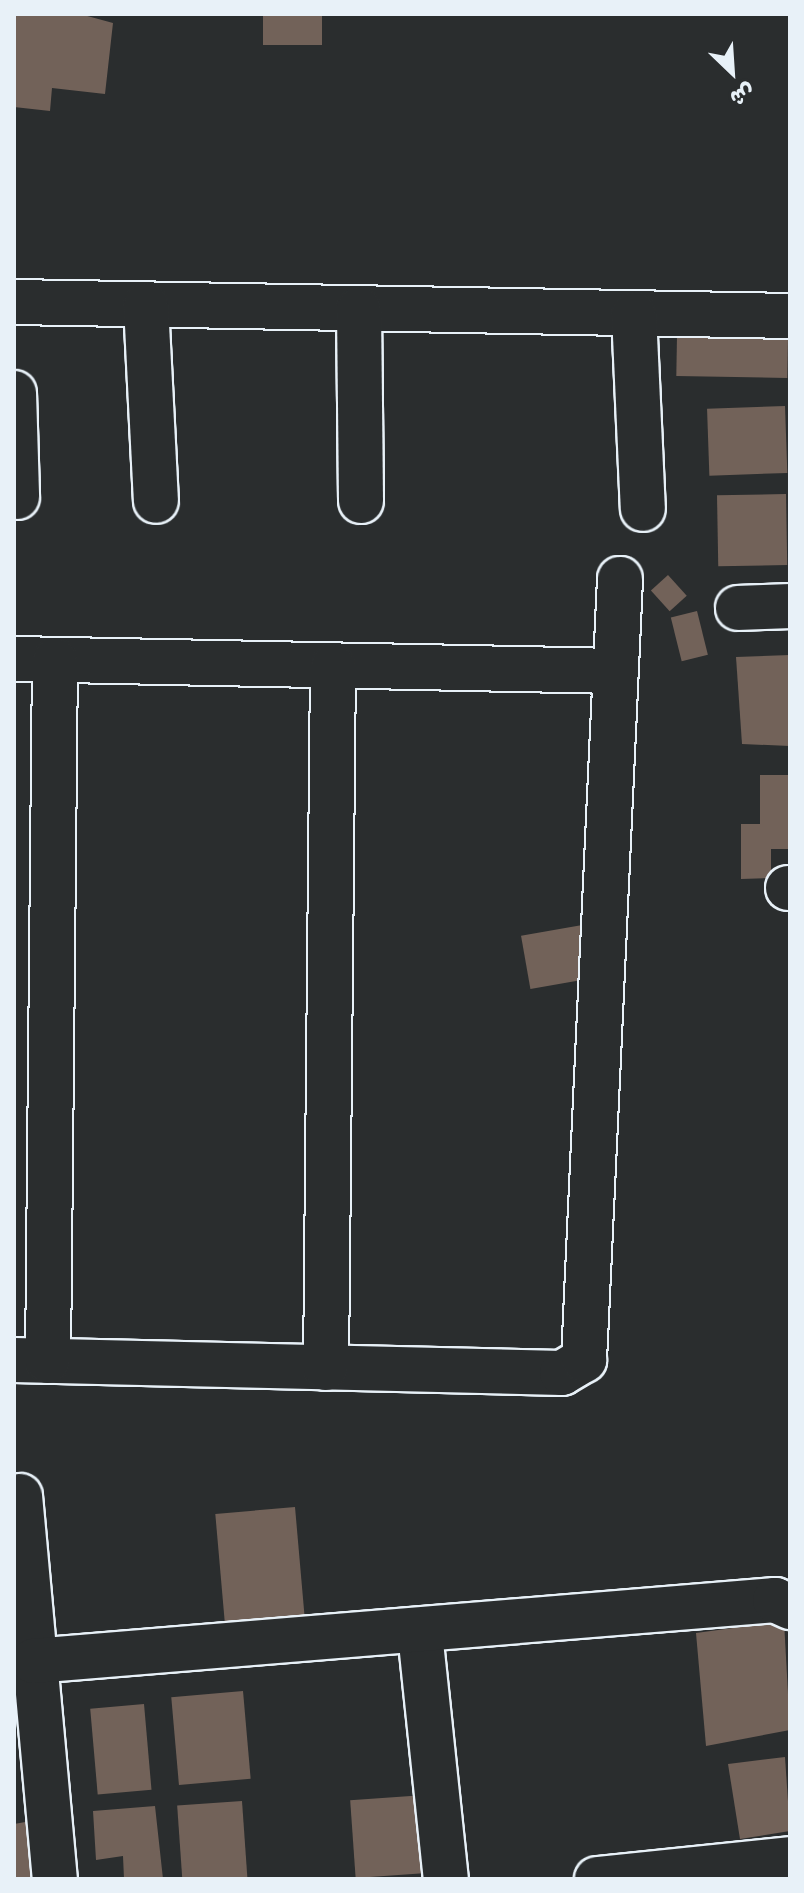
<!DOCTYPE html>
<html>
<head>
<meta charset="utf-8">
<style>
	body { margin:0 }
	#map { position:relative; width:804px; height:1893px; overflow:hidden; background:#2a2d2e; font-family:"Architects Daughter","Playpen Sans Arabic",sans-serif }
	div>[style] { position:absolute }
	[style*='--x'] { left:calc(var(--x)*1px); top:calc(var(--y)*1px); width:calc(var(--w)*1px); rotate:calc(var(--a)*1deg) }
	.building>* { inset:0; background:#726259; transform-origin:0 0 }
	.roads { filter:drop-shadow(2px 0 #e8f1f8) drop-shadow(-2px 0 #e8f1f8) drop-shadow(0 2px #e8f1f8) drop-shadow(0 -2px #e8f1f8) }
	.minor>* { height:44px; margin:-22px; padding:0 22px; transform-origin:22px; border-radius:22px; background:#2a2d2e }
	span { translate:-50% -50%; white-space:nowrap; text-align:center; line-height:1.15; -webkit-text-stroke:8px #2a2d2e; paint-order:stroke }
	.frame { position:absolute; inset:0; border:16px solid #e8f1f8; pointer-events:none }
	.north { position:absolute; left:692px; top:32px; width:80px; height:80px; -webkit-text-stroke:6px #2a2d2e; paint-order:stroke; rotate:155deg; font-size:22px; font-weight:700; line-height:32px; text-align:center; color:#e8f1f8 }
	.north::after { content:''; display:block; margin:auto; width:28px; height:36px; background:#e8f1f8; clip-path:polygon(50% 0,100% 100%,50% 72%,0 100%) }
</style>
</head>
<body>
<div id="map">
	<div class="building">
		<div style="clip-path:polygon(14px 14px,80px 14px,113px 23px,105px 94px,52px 88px,50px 111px,14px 107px)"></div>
		<div style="left:263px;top:14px;width:59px;height:31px"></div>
		<div style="left:677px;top:336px;width:111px;height:40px;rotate:1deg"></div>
		<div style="left:785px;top:406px;width:67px;height:78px;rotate:88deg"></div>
		<div style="left:786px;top:494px;width:71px;height:69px;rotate:89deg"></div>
		<div style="left:668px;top:575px;width:28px;height:23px;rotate:48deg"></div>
		<div style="left:697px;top:611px;width:45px;height:27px;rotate:76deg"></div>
		<div style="clip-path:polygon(790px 655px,790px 746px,742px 744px,736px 657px)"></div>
		<div style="clip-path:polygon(760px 775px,790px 775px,790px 849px,771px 849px,771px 878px,741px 879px,741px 824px,760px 824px)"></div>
		<div style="left:588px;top:924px;width:54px;height:68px;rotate:80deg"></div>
		<div style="left:295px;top:1507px;width:113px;height:80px;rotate:85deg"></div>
		<div style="clip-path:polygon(784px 1621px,790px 1730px,706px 1746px,696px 1633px)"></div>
		<div style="left:243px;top:1691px;width:88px;height:72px;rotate:85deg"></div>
		<div style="left:144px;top:1704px;width:86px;height:54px;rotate:85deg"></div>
		<div style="clip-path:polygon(785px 1757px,790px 1831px,740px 1839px,728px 1764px)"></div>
		<div style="left:425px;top:1795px;width:78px;height:75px;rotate:86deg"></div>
		<div style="left:242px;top:1801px;width:78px;height:65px;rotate:86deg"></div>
		<div style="clip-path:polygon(155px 1806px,163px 1879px,124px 1879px,123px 1856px,96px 1860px,93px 1811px)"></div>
		<div style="clip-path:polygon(31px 1821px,37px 1879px,14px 1879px,14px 1824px)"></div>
	</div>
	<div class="roads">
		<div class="minor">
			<div style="--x:14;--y:302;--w:776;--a:1.03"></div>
			<div style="--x:146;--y:305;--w:196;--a:87.1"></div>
			<div style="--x:359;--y:309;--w:192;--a:89.4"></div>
			<div style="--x:634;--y:314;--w:195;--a:87.4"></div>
			<div style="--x:14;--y:393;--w:104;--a:88.3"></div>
			<div style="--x:738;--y:608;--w:52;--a:-2.2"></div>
			<div style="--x:14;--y:659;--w:602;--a:1.14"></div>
			<div style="--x:788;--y:888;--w:2;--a:0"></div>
			<div style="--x:14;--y:1360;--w:548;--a:1.36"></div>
			<div style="--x:562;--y:1373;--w:26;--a:-31"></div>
			<div style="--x:584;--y:1360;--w:782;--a:-87.36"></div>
			<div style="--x:48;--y:1361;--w:701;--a:-89.43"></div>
			<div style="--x:326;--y:1368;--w:702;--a:-89.43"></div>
			<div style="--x:20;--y:1496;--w:385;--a:84.8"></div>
			<div style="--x:420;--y:1633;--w:247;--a:84"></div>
			<div style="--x:33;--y:1661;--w:745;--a:-4.7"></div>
			<div style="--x:775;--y:1600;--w:17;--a:25"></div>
			<div style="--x:597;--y:1879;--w:194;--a:-5.9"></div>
		</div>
	</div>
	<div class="frame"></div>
	<div class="north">ش</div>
</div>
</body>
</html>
